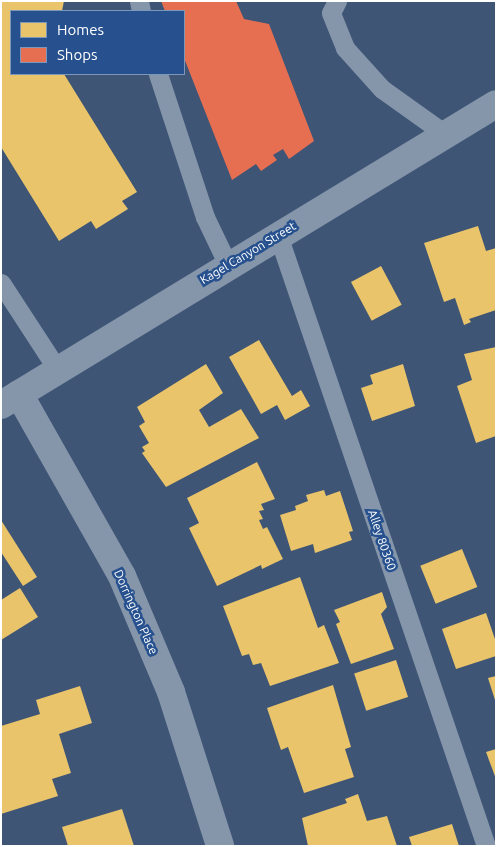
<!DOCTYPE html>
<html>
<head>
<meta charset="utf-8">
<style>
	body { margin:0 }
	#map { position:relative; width:497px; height:847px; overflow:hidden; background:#3e5576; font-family:Ubuntu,sans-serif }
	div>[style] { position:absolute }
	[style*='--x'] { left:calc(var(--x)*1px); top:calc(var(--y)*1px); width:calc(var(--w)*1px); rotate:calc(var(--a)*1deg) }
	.homes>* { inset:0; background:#e9c46a; transform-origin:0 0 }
	.shops>* { inset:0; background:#e76f51 }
	.service>* { height:19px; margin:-9.5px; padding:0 9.5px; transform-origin:9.5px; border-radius:9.5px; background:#8595aa }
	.minor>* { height:28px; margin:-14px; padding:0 14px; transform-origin:14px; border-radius:14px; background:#8595aa }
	span { translate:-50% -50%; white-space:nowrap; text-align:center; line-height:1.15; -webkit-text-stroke:5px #26518e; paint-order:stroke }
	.street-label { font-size:12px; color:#fff }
	.frame { position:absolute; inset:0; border:2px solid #fff; pointer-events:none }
	.legend { position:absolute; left:10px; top:10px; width:175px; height:65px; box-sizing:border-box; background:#26518e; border:1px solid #7d97bb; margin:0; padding:6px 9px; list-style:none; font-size:15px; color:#fff }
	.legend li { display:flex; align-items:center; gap:10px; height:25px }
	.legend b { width:25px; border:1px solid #7d97bb }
</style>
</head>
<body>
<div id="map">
	<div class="homes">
		<div style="clip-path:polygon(1px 1px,64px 1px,62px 11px,11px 11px,11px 74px,64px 74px,137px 192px,122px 201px,128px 209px,96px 229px,91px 221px,59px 241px,1px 147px)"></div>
		<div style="clip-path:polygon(478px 226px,486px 251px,496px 248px,496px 310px,469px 319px,471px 322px,464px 325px,455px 298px,444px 302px,424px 243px)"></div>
		<div style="left:381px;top:266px;width:44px;height:34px;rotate:62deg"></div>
		<div style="clip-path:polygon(259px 340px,292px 396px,301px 390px,310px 406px,285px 420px,277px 405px,261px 414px,229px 357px)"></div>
		<div style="clip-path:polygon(496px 347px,496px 436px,476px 443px,457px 386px,472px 380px,464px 354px)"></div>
		<div style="clip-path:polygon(206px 364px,223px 393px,199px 410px,209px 427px,241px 409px,259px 438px,166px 487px,142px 453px,145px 451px,142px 447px,149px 443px,139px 426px,145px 422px,137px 407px)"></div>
		<div style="clip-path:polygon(403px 364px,415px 406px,372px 421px,361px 388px,373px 384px,370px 375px)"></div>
		<div style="clip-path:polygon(257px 462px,275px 499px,261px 504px,264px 510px,259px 511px,263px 519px,259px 520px,263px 529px,267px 527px,283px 559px,262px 569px,261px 565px,217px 586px,189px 528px,199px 523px,187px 498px)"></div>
		<div style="clip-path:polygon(324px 490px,326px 496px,340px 491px,353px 531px,349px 532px,352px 540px,315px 553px,313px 544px,291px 551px,280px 515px,296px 510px,295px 506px,308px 501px,306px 495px)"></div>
		<div style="clip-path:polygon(1px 520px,37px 577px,23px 586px,1px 552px)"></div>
		<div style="left:462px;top:549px;width:41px;height:45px;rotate:68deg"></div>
		<div style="clip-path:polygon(300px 577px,318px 628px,324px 625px,339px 663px,270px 686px,261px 663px,253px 665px,249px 654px,242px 656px,223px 606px)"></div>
		<div style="clip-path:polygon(20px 588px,38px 617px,1px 640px,1px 600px)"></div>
		<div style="clip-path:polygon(382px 592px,387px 607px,381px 614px,394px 649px,351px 664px,336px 624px,340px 622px,334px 610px)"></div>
		<div style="clip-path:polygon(486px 613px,496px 642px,496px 656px,456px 669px,442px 629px)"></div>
		<div style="left:396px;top:660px;width:39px;height:44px;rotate:72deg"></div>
		<div style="clip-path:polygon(496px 676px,496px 700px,495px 700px,488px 678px)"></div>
		<div style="clip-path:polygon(333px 685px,351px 747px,345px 749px,354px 777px,304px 793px,288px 747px,281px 750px,267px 708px)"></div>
		<div style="clip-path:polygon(80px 686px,92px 723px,59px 734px,71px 773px,52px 779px,58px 796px,1px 814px,1px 726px,40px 714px,36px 700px)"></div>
		<div style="clip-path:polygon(496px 749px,496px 779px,486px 752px)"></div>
		<div style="clip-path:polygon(358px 794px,367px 821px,387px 816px,397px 846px,308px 846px,302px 818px,347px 803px,345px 799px)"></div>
		<div style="clip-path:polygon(122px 809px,134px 846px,68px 846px,62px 827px)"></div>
		<div style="clip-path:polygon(452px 824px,459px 846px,412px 846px,409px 837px)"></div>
	</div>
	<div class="shops">
		<div style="clip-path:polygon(161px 1px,236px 1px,244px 19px,269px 24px,314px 141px,289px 159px,283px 149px,273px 155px,277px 160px,261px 171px,256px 164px,232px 180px,184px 58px,184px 11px,165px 11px)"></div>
	</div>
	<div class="service">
		<div style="--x:139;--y:1;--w:10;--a:79"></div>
		<div style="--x:337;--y:1;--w:13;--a:117"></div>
		<div style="--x:331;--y:13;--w:38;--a:68"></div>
		<div style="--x:345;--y:48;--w:55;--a:47.9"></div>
		<div style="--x:382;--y:89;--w:77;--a:35.5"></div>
		<div style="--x:158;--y:74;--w:151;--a:71.8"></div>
		<div style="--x:205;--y:217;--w:53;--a:64.4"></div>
		<div style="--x:278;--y:235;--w:645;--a:71.2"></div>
		<div style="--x:1;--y:283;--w:103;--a:56.9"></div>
	</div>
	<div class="minor">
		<div style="--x:19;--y:394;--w:209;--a:60.5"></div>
		<div style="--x:122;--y:576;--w:126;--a:67.1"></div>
		<div style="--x:171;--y:692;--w:162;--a:72.3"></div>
		<div style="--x:1;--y:405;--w:579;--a:-31.3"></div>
	</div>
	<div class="street-label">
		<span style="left:248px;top:253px;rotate:-31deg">Kagel Canyon Street</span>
		<span style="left:382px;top:540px;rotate:71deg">Alley 80360</span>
		<span style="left:136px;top:612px;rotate:66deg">Dorrington Place</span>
	</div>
	<div class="frame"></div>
	<ul class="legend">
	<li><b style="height:14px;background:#e9c46a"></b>Homes</li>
	<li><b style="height:14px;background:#e76f51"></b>Shops</li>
	</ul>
</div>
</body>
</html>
